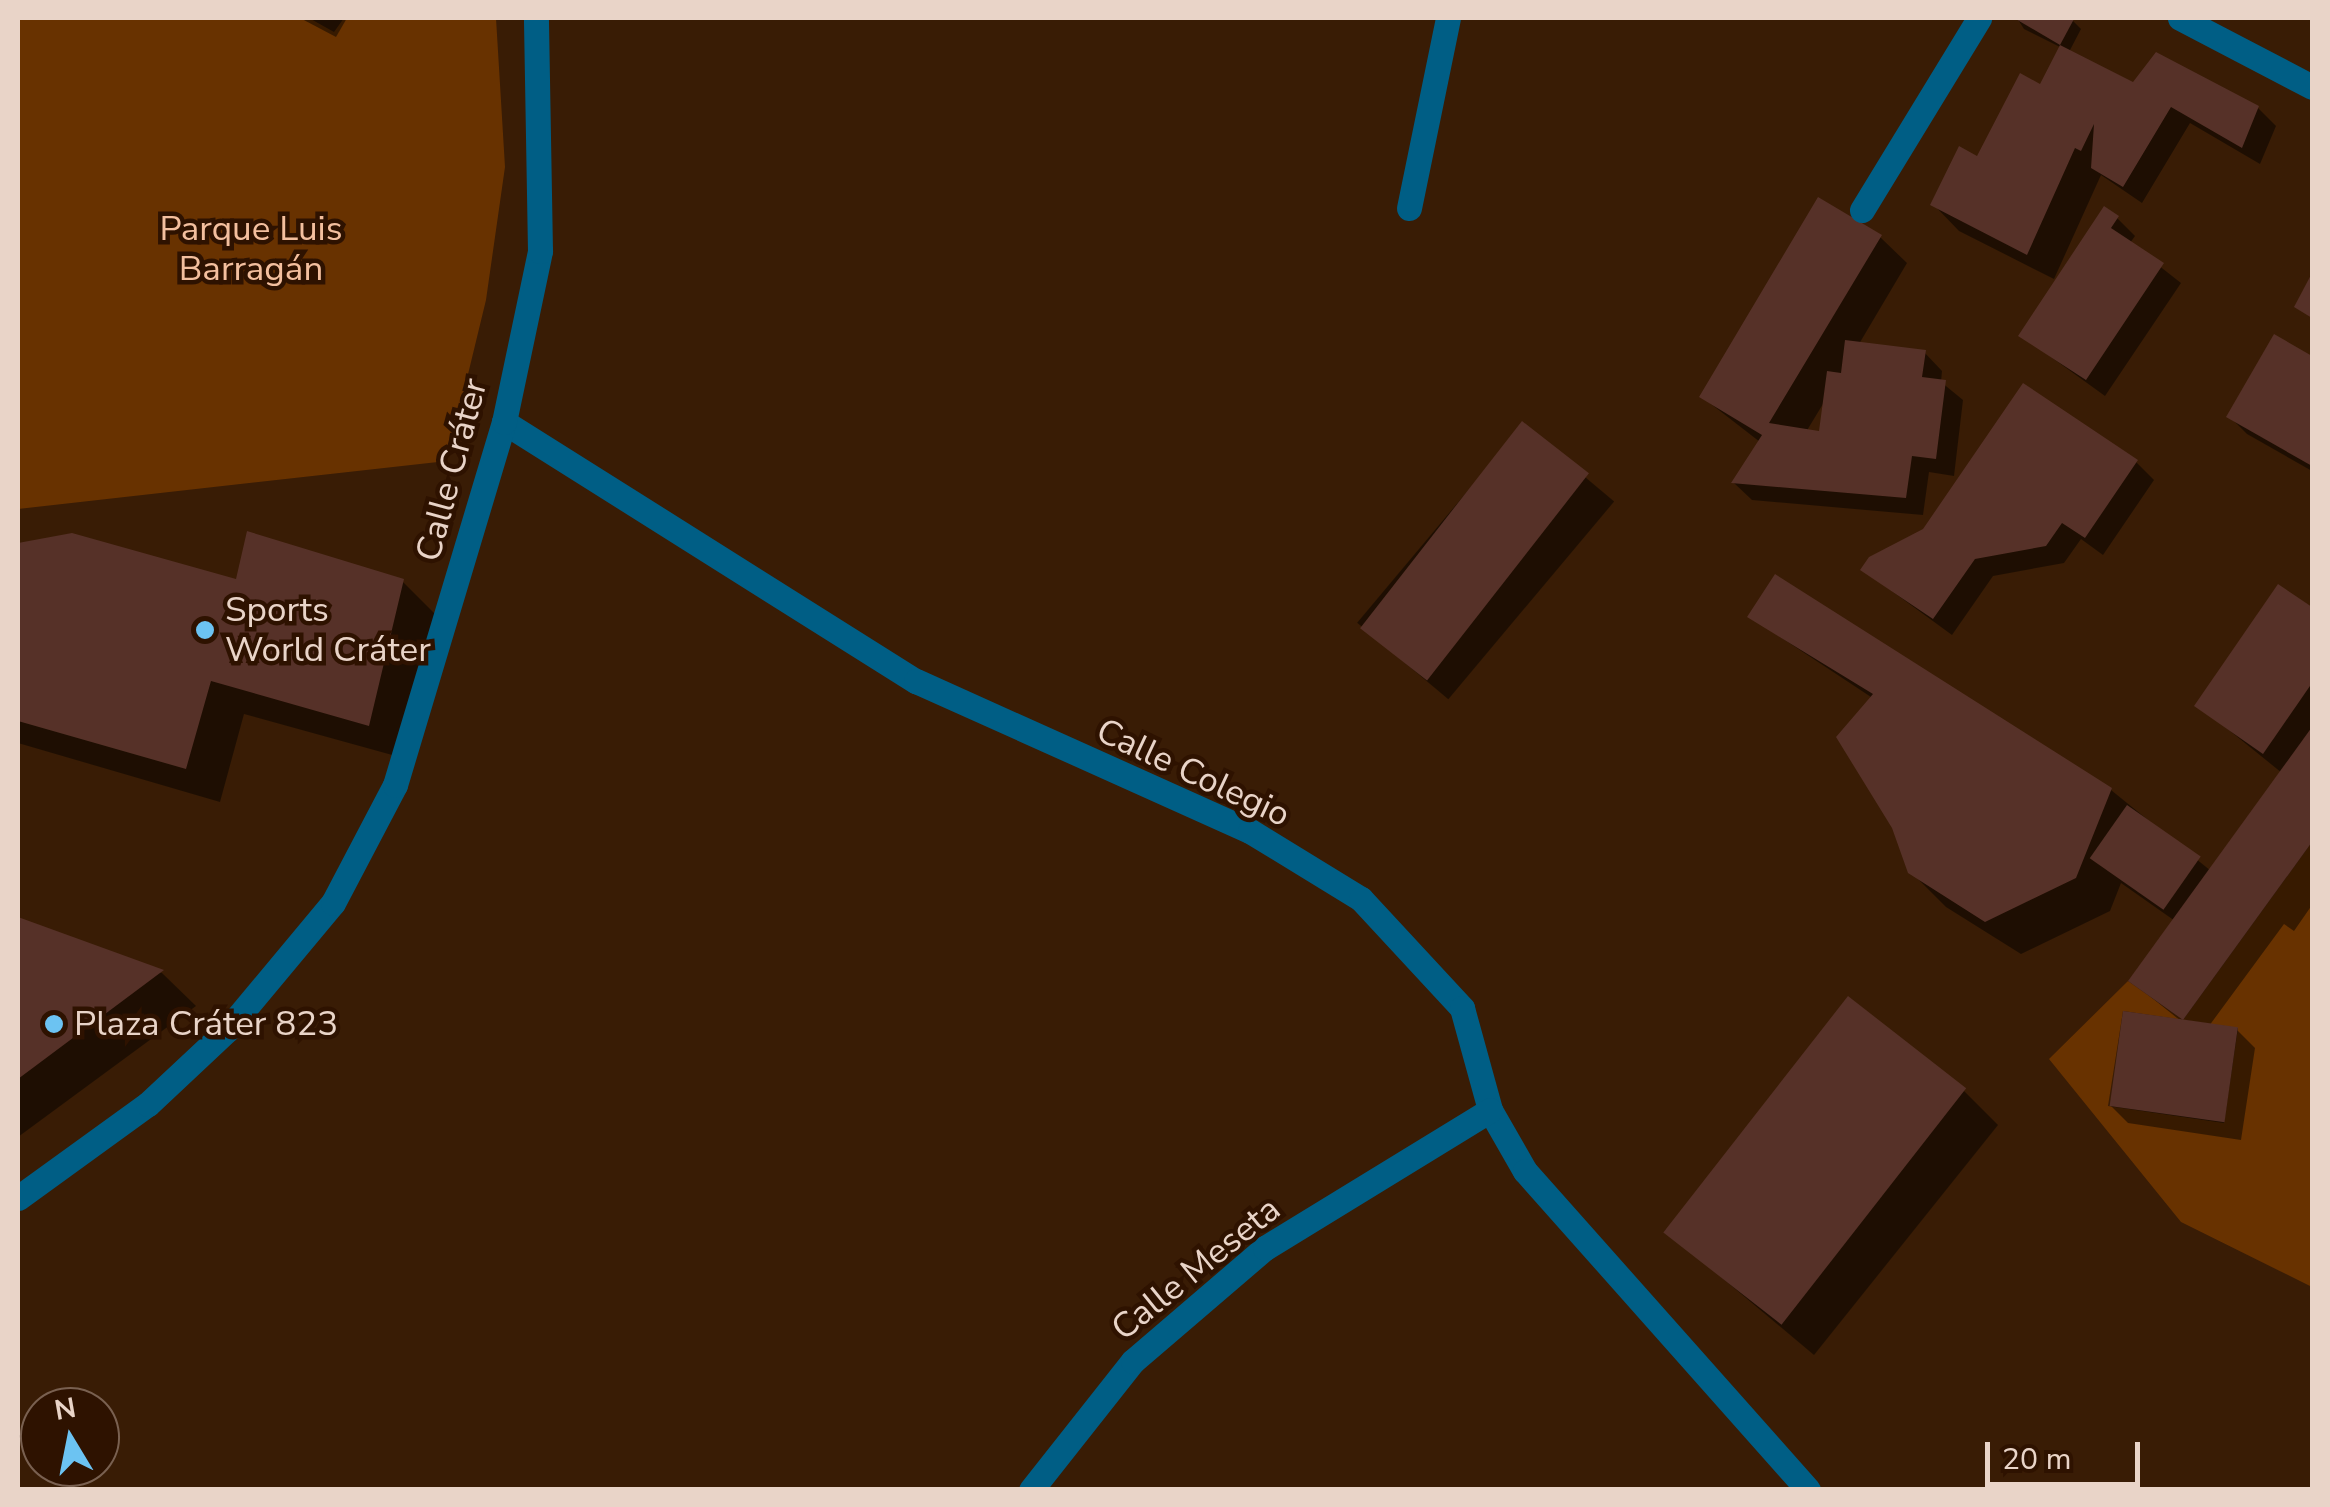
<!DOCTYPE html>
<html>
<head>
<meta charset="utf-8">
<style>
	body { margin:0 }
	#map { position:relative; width:2330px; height:1507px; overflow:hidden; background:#391c05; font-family:"Nunito Sans",sans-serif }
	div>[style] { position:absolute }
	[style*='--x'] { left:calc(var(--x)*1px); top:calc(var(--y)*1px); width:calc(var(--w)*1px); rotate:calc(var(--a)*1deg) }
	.green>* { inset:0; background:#683200 }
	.shadow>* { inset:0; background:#0007; transform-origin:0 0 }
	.building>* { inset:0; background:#563128; transform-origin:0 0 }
	.minor>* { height:25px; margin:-12.5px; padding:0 12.5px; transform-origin:12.5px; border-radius:12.5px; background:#005e85 }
	.dots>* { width:28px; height:28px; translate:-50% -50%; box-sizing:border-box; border:5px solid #2e1200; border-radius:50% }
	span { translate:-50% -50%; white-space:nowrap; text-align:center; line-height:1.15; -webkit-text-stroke:9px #2e1200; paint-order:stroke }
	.park-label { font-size:35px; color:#f3bf9e }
	.street-label { font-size:35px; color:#e9d4c8 }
	.poi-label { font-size:35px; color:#e9d4c8 }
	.left { translate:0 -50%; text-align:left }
	.frame { position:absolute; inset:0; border:20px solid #e9d4c8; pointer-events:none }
	.north { position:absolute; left:20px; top:1387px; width:100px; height:100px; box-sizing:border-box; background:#2e1200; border:2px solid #796050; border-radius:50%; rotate:350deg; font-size:28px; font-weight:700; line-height:40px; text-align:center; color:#e9d4c8 }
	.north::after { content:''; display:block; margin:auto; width:35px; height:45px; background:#6cc3f2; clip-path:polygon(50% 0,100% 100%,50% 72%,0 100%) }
	.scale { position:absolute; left:1985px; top:1442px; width:155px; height:45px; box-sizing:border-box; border:5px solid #e9d4c8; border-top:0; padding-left:12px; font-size:30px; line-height:35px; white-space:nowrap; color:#e9d4c8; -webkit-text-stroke:8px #2e1200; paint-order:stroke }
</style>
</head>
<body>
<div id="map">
	<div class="green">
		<div style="clip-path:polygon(18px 18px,309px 18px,334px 32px,344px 18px,496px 18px,505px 167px,486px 300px,447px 461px,18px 509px)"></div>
		<div style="clip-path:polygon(evenodd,2312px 842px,2312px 1287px,2181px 1222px,2049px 1059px,2128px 981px,2183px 1020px,2312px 842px,2123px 1011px,2238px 1028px,2224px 1123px,2108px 1106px,2123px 1011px)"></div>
	</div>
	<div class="shadow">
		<div style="clip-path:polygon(300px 18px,347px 18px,336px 37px)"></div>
		<div style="clip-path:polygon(2017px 18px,2073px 21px,2081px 29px,2069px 52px,2134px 85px,2258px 108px,2276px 126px,2260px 164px,2190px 123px,2142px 203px,2101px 175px,2054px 279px,1959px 231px,1933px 204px,2041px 87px,2062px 48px,2024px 29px)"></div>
		<div style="clip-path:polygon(2117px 218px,2135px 236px,2130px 243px,2181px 283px,2105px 396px,2022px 336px)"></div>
		<div style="clip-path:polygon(evenodd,1880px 237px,1907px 263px,1859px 344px,1924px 352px,1942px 371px,1941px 382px,1963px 400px,1954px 476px,1929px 472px,1923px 515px,1752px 500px,1734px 483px,1760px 442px,1702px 397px,1880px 237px,1826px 399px,1821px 434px,1806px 432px,1826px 399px)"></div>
		<div style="clip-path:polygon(2275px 338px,2312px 359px,2312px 471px,2247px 434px,2229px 416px)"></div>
		<div style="left:1523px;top:425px;width:119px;height:258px;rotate:40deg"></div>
		<div style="clip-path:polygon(2136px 462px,2154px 480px,2103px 555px,2081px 539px,2064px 563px,1993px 576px,1952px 635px,1863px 570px)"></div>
		<div style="clip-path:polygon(19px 546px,237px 582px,402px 581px,437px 616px,403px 758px,244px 714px,220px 802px,18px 743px)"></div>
		<div style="clip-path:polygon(2279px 587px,2312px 610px,2312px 905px,2294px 931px,2284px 924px,2209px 1026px,2237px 1030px,2255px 1048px,2241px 1140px,2128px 1123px,2110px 1105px,2182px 1022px,2131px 981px,2175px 921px,2121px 883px,2110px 911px,2021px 954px,1946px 907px,1911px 872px,1871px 697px,1750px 617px,2111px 790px,2211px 871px,2282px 773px,2198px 705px)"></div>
		<div style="clip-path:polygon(18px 920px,162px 973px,196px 1006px,18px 1137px)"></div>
		<div style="clip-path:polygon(1964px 1091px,1998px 1125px,1814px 1355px,1665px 1230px)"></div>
	</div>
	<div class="building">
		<div style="clip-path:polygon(2014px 18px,2072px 18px,2074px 19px,2060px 45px)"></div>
		<div style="clip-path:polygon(2060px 45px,2133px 82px,2156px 52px,2259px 106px,2242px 148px,2171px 107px,2123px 187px,2091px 168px,2094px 124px,2081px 151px,2075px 148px,2027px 255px,1930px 205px,1959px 146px,1977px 156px,2020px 73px,2040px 84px)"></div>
		<div style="clip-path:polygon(1818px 197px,1882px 235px,1769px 423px,1819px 431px,1827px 371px,1841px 373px,1845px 340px,1926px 350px,1922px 377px,1946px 380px,1936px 459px,1912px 456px,1906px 498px,1731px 483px,1762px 435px,1699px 397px)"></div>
		<div style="clip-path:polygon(2104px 206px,2119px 216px,2111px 228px,2164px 263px,2086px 380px,2018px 336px)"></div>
		<div style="clip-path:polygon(2312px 273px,2312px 318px,2294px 307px)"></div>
		<div style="clip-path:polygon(2274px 334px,2312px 356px,2312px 466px,2226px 417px)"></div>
		<div style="clip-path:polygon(2023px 383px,2138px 460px,2085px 538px,2062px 523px,2046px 546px,1975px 559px,1933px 619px,1860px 570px,1869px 557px,1923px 529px)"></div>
		<div style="left:1522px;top:421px;width:85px;height:263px;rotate:38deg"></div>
		<div style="clip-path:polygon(247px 531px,404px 579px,369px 726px,211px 681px,186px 769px,18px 721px,18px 543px,72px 533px,236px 579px)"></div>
		<div style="clip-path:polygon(1775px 574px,2112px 788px,2076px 878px,1985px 922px,1908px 873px,1892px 828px,1836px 737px,1873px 694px,1747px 617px)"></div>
		<div style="clip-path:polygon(2278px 584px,2312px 607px,2312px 683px,2263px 754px,2194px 706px)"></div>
		<div style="clip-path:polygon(2312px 727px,2312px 842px,2183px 1020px,2128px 981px)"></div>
		<div style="left:2127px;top:805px;width:90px;height:65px;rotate:35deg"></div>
		<div style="clip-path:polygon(18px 917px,164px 970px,18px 1079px)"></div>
		<div style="left:1848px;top:996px;width:150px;height:300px;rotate:38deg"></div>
		<div style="left:2123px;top:1011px;width:116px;height:96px;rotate:8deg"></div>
	</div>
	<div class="minor">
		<div style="--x:2180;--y:18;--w:149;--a:27.6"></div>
		<div style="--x:1409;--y:208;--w:194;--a:-78.4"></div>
		<div style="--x:1862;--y:210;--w:225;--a:-58.6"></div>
		<div style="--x:504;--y:422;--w:487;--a:32.2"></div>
		<div style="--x:916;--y:681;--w:366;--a:24.2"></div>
		<div style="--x:1250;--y:831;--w:130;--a:31.5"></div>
		<div style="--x:1361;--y:899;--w:149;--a:47.2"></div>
		<div style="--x:1462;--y:1008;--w:106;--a:74.6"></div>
		<div style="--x:1490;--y:1110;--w:70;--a:60.2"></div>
		<div style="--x:1525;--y:1171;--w:426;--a:48.4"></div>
		<div style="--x:18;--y:1198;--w:160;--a:-35.9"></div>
		<div style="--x:148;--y:1104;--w:108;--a:-43.1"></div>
		<div style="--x:227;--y:1030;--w:165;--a:-50.2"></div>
		<div style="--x:333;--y:903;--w:133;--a:-62.3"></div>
		<div style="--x:395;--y:785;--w:379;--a:-73.3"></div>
		<div style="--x:504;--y:422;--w:175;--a:-78.1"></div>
		<div style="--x:540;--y:251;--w:233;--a:-91"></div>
		<div style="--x:1031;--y:1490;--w:164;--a:-51.7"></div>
		<div style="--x:1133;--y:1361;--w:174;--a:-40.6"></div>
		<div style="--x:1265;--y:1248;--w:264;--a:-31.5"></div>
	</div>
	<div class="dots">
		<div style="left:205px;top:630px;background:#6cc3f2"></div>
		<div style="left:54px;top:1024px;background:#6cc3f2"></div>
	</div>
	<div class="park-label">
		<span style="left:251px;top:249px">Parque Luis<br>Barragán</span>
	</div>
	<div class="street-label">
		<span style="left:452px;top:470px;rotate:-75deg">Calle Cráter</span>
		<span style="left:1193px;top:773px;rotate:25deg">Calle Colegio</span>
		<span style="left:1196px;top:1269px;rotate:-39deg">Calle Meseta</span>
	</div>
	<div class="poi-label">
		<span class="left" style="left:225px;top:630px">Sports<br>World Cráter</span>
		<span class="left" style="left:74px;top:1024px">Plaza Cráter 823</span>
	</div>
	<div class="frame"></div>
	<div class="north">N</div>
	<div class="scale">20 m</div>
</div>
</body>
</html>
